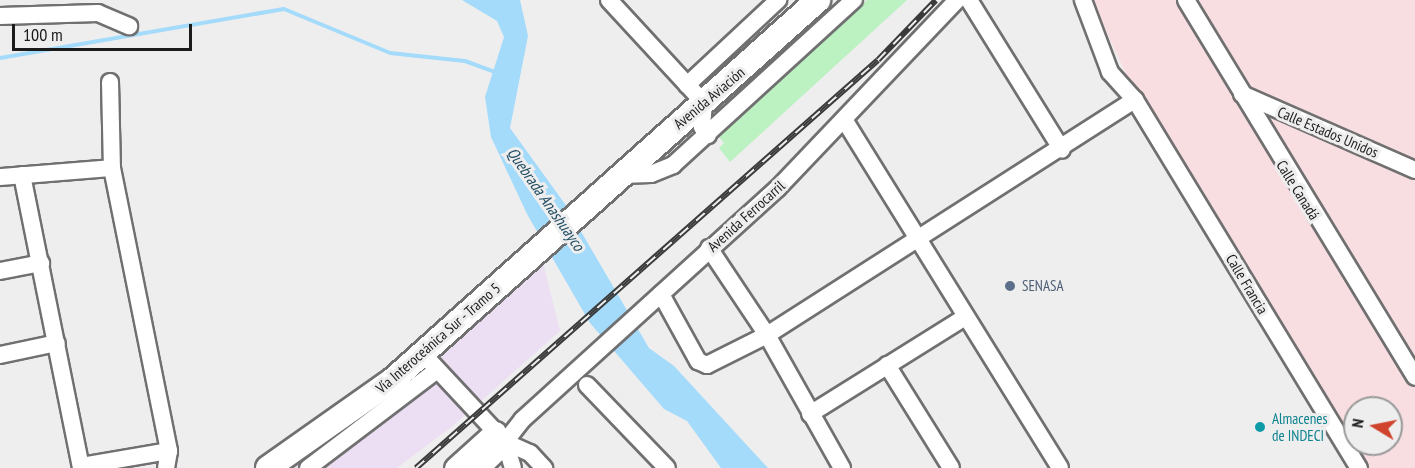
<!DOCTYPE html>
<html>
<head>
<meta charset="utf-8">
<style>
	body { margin:0 }
	#map { position:relative; width:1415px; height:468px; overflow:hidden; background:#eeeeef; font-family:"PT Sans Narrow",sans-serif }
	div>[style] { position:absolute }
	[style*='--x'] { left:calc(var(--x)*1px); top:calc(var(--y)*1px); width:calc(var(--w)*1px); rotate:calc(var(--a)*1deg) }
	.commercial>* { inset:0; background:#ecdff3 }
	.industrial>* { inset:0; background:#f8dde1 }
	.green>* { inset:0; background:#bcf1c1 }
	.water>* { inset:0; background:#a4dbfb }
	.stream>* { height:4px; margin:-2px; padding:0 2px; transform-origin:2px; border-radius:2px; background:#a4dbfb }
	.roads { filter:drop-shadow(2px 0 #707071) drop-shadow(-2px 0 #707071) drop-shadow(0 2px #707071) drop-shadow(0 -2px #707071) }
	.minor>* { height:16px; margin:-8px; padding:0 8px; transform-origin:8px; border-radius:8px; background:#fff }
	.major>* { height:21px; margin:-10.5px; padding:0 10.5px; transform-origin:10.5px; border-radius:10.5px; background:#fff }
	.highway>* { height:24px; margin:-12px; padding:0 12px; transform-origin:12px; border-radius:12px; background:#fff }
	.rail>* { height:6px; margin-top:-3px; transform-origin:0; background:repeating-linear-gradient(90deg,#eeeeef 0 11px,#3a3a3a 0 22px); box-sizing:border-box; border-block:2px solid #3a3a3a }
	.dots>* { width:16px; height:16px; translate:-50% -50%; box-sizing:border-box; border:3px solid #eeeeef; border-radius:50% }
	span { translate:-50% -50%; white-space:nowrap; text-align:center; line-height:1.15; -webkit-text-stroke:6px #eeeeef; paint-order:stroke }
	.street-label { font-size:15px; color:#1b1b1b }
	.service-label { font-size:15px; color:#4e5e75 }
	.left { translate:0 -50%; text-align:left }
	.culture-label { font-size:15px; color:#0d838f }
	.water-label { font-size:16px; color:#224d63; font-style:italic }
	.north { position:absolute; left:1343px; top:396px; width:60px; height:60px; box-sizing:border-box; background:#eeeeef; border:2px solid #9a9a9a; border-radius:50%; rotate:280deg; font-size:16px; font-weight:700; line-height:24px; text-align:center; color:#1b1b1b }
	.north::after { content:''; display:block; margin:auto; width:21px; height:27px; background:#d0442e; clip-path:polygon(50% 0,100% 100%,50% 72%,0 100%) }
	.scale { position:absolute; left:12px; top:24px; width:180px; height:27px; box-sizing:border-box; border:3px solid #1b1b1b; border-top:0; padding-left:8px; font-size:18px; line-height:21px; white-space:nowrap; color:#1b1b1b; -webkit-text-stroke:4px #eeeeef; paint-order:stroke }
</style>
</head>
<body>
<div id="map">
	<div class="commercial">
		<div style="clip-path:polygon(542px 258px,560px 331px,454px 425px,397px 468px,287px 468px)"></div>
	</div>
	<div class="industrial">
		<div style="clip-path:polygon(evenodd,1092px 0,1415px 0,1415px 468px,1364px 468px,1135px 94px,1092px 0,1355px 408px,1391px 408px,1391px 444px,1355px 444px,1355px 408px)"></div>
	</div>
	<div class="green">
		<div style="clip-path:polygon(867px 0,907px 0,730px 162px,719px 148px,724px 143px,719px 137px)"></div>
	</div>
	<div class="water">
		<div style="clip-path:polygon(462px 0,520px 0,528px 36px,510px 128px,565px 204px,649px 348px,674px 366px,768px 468px,721px 468px,687px 421px,664px 409px,590px 323px,527px 214px,491px 137px,485px 97px,504px 37px,497px 21px)"></div>
	</div>
	<div class="stream">
		<div style="--x:0;--y:58;--w:288;--a:-9.8"></div>
		<div style="--x:284;--y:9;--w:115;--a:22.5"></div>
		<div style="--x:390;--y:53;--w:75;--a:6.1"></div>
		<div style="--x:465;--y:61;--w:33;--a:20"></div>
	</div>
	<div class="roads">
		<div class="minor">
			<div style="--x:609;--y:0;--w:140;--a:47.3"></div>
			<div style="--x:704;--y:103;--w:24;--a:95"></div>
			<div style="--x:702;--y:127;--w:10;--a:53"></div>
			<div style="--x:969;--y:0;--w:176;--a:58.2"></div>
			<div style="--x:1186;--y:0;--w:441;--a:58.7"></div>
			<div style="--x:0;--y:16;--w:98;--a:-1.8"></div>
			<div style="--x:98;--y:13;--w:34;--a:23"></div>
			<div style="--x:110;--y:82;--w:86;--a:88.7"></div>
			<div style="--x:112;--y:168;--w:289;--a:78.6"></div>
			<div style="--x:169;--y:451;--w:17;--a:100"></div>
			<div style="--x:687;--y:85;--w:125;--a:-43"></div>
			<div style="--x:1242;--y:94;--w:189;--a:23.7"></div>
			<div style="--x:1135;--y:100;--w:431;--a:58.7"></div>
			<div style="--x:845;--y:121;--w:408;--a:58.2"></div>
			<div style="--x:22;--y:175;--w:299;--a:78.6"></div>
			<div style="--x:621;--y:175;--w:30;--a:-2"></div>
			<div style="--x:651;--y:174;--w:24;--a:-22"></div>
			<div style="--x:673;--y:165;--w:245;--a:-42.4"></div>
			<div style="--x:0;--y:177;--w:112;--a:-4.6"></div>
			<div style="--x:709;--y:248;--w:105;--a:56.3"></div>
			<div style="--x:767;--y:335;--w:153;--a:60.6"></div>
			<div style="--x:0;--y:271;--w:42;--a:-11"></div>
			<div style="--x:661;--y:294;--w:77;--a:61.1"></div>
			<div style="--x:698;--y:361;--w:10;--a:24"></div>
			<div style="--x:707;--y:365;--w:67;--a:-26.6"></div>
			<div style="--x:767;--y:335;--w:437;--a:-32.6"></div>
			<div style="--x:1135;--y:100;--w:38;--a:-132"></div>
			<div style="--x:1110;--y:72;--w:77;--a:-110.6"></div>
			<div style="--x:423;--y:354;--w:120;--a:47"></div>
			<div style="--x:505;--y:442;--w:27;--a:24"></div>
			<div style="--x:530;--y:453;--w:21;--a:47"></div>
			<div style="--x:0;--y:355;--w:58;--a:-11.9"></div>
			<div style="--x:887;--y:365;--w:121;--a:58.1"></div>
			<div style="--x:587;--y:385;--w:115;--a:46.1"></div>
			<div style="--x:810;--y:414;--w:183;--a:-32"></div>
			<div style="--x:505;--y:442;--w:28;--a:-52"></div>
			<div style="--x:522;--y:420;--w:345;--a:-42.2"></div>
			<div style="--x:778;--y:188;--w:260;--a:-46.4"></div>
			<div style="--x:505;--y:442;--w:27;--a:73"></div>
			<div style="--x:81;--y:466;--w:89;--a:-9.7"></div>
			<div style="--x:308;--y:468;--w:162;--a:-37.2"></div>
		</div>
		<div class="major">
			<div style="--x:455;--y:468;--w:54;--a:-42"></div>
			<div style="--x:478;--y:468;--w:37;--a:-44"></div>
		</div>
		<div class="highway">
			<div style="--x:268;--y:468;--w:154;--a:-35.2"></div>
			<div style="--x:394;--y:379;--w:569;--a:-41.79"></div>
		</div>
	</div>
	<div class="rail">
		<div style="--x:416;--y:468;--w:616;--a:-41.45"></div>
		<div style="--x:878;--y:60;--w:83;--a:-46"></div>
	</div>
	<div class="dots">
		<div style="left:1010px;top:286px;background:#5c6f8a"></div>
		<div style="left:1260px;top:427px;background:#0f9aa8"></div>
	</div>
	<div class="street-label">
		<span style="left:709px;top:98px;rotate:-40deg">Avenida Aviación</span>
		<span style="left:1328px;top:132px;rotate:23deg">Calle Estados Unidos</span>
		<span style="left:1298px;top:190px;rotate:58deg">Calle Canadá</span>
		<span style="left:746px;top:216px;rotate:-42deg">Avenida Ferrocarril</span>
		<span style="left:1247px;top:284px;rotate:59deg">Calle Francia</span>
		<span style="left:438px;top:338px;rotate:-41deg">Vía Interoceánica Sur - Tramo 5</span>
	</div>
	<div class="service-label">
		<span class="left" style="left:1022px;top:286px">SENASA</span>
	</div>
	<div class="culture-label">
		<span class="left" style="left:1272px;top:427px">Almacenes<br>de INDECI</span>
	</div>
	<div class="water-label">
		<span style="left:546px;top:199px;rotate:55deg">Quebrada Anashuayco</span>
	</div>
	<div class="north">N</div>
	<div class="scale">100 m</div>
</div>
</body>
</html>
